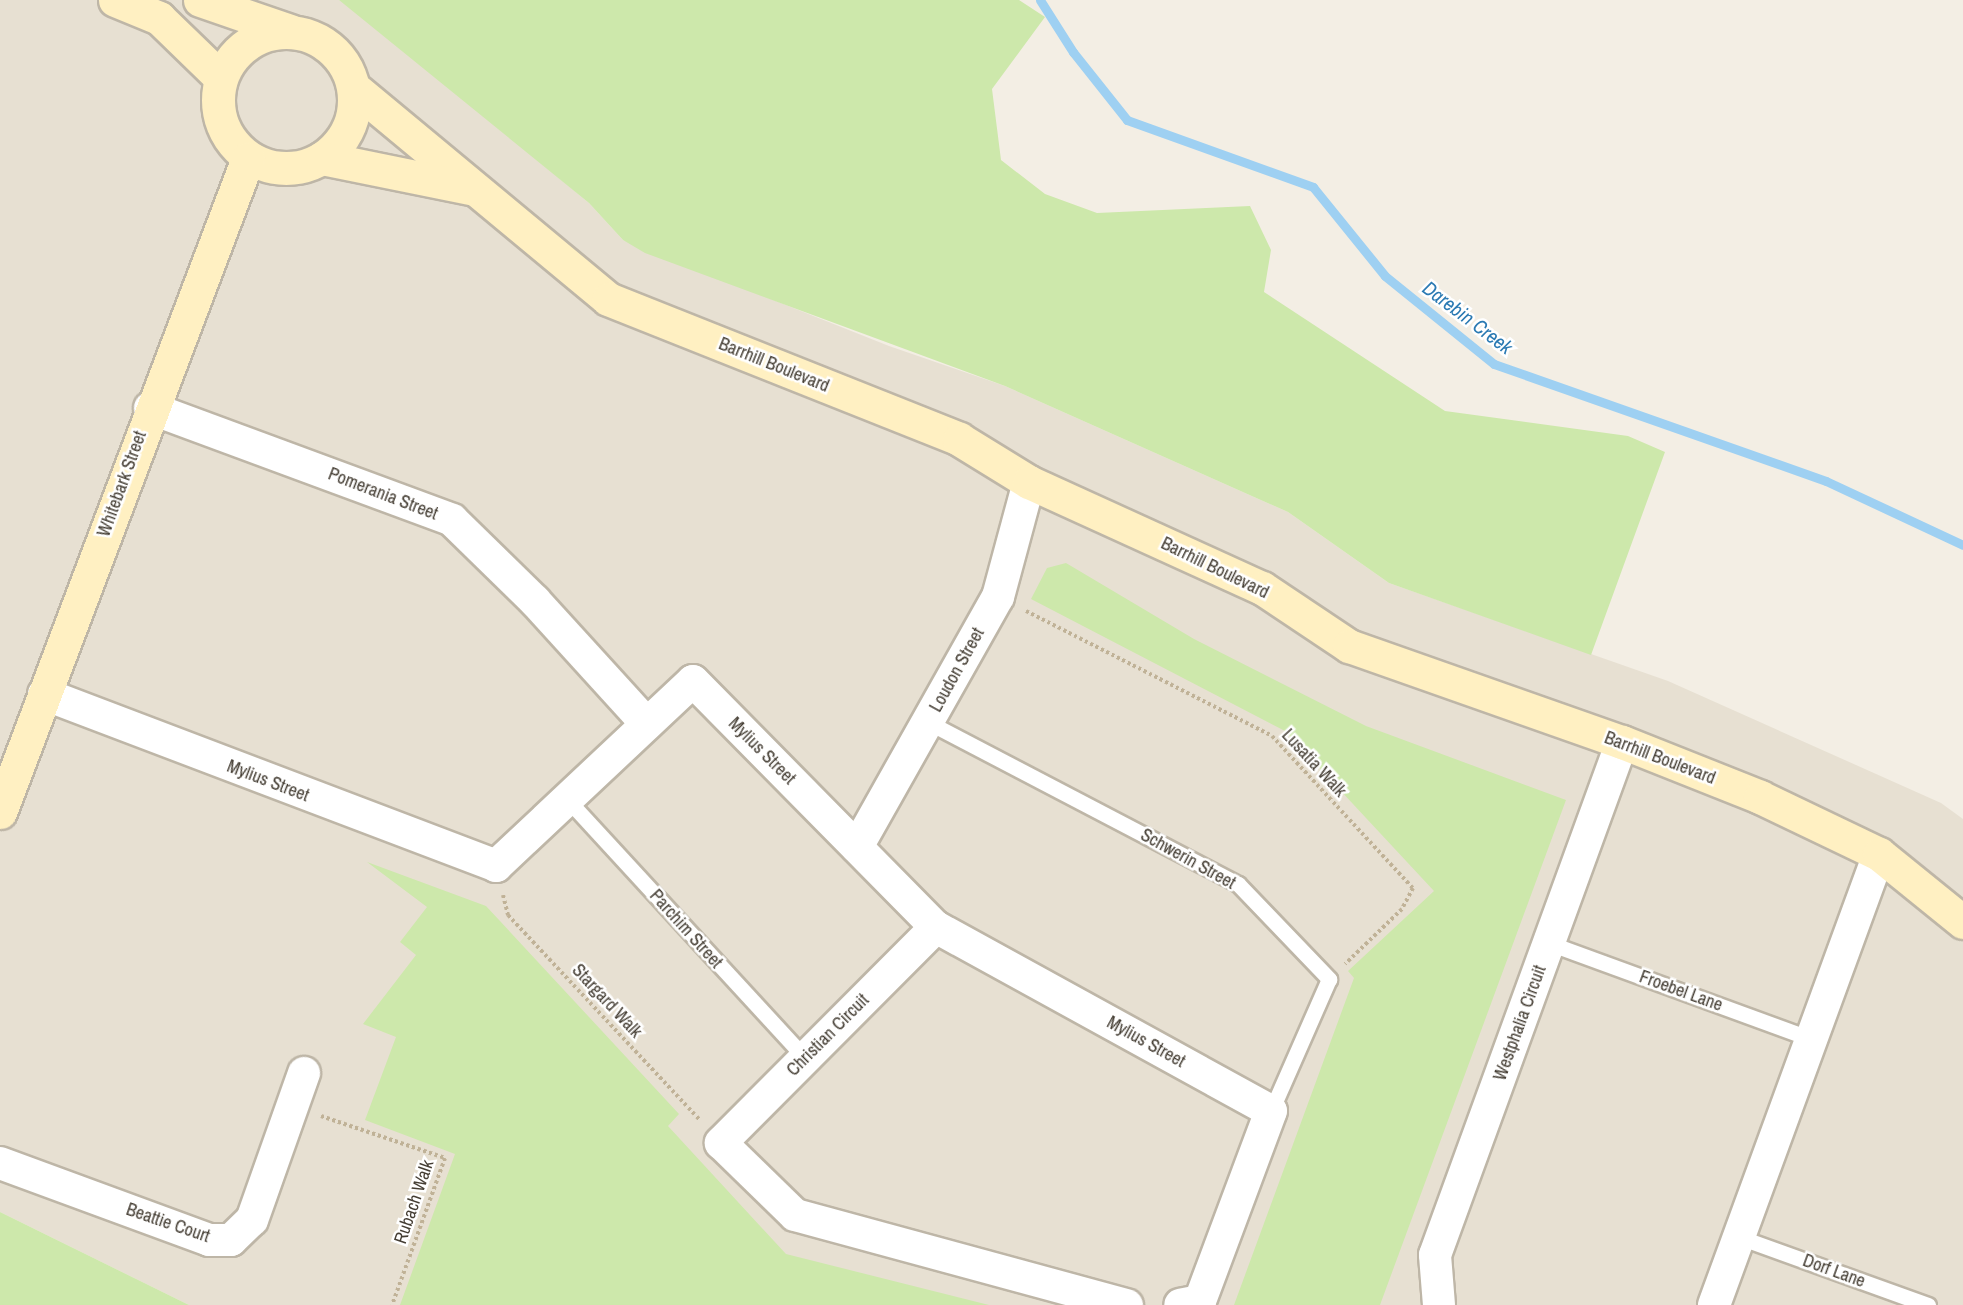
<!DOCTYPE html>
<html>
<head>
<meta charset="utf-8">
<style>
	body { margin:0 }
	#map { position:relative; width:1963px; height:1305px; overflow:hidden; background:#f3eee4; font-family:"Archivo Narrow",sans-serif }
	div>[style] { position:absolute }
	[style*='--x'] { left:calc(var(--x)*1px); top:calc(var(--y)*1px); width:calc(var(--w)*1px); rotate:calc(var(--a)*1deg) }
	.residential>* { inset:0; background:#e7e0d2 }
	.green>* { inset:0; background:#cde8ab }
	.stream>* { height:9px; margin:-4.5px; padding:0 4.5px; transform-origin:4.5px; border-radius:4.5px; background:#9ed0f2 }
	.path>* { height:4px; margin-top:-2px; transform-origin:0; background:repeating-linear-gradient(90deg,#c0b297 0 3px,transparent 0 6px) }
	.roads { filter:drop-shadow(2px 0 #beb6a7) drop-shadow(-2px 0 #beb6a7) drop-shadow(0 2px #beb6a7) drop-shadow(0 -2px #beb6a7) }
	.lane>* { height:15px; margin:-7.5px; padding:0 7.5px; transform-origin:7.5px; border-radius:7.5px; background:#fff }
	.street>* { height:32px; margin:-16px; padding:0 16px; transform-origin:16px; border-radius:16px; background:#fff }
	.secondary>* { height:33px; margin:-16.5px; padding:0 16.5px; transform-origin:16.5px; border-radius:16.5px; background:#fff0c2 }
	.secondary>.ring { margin:-16.5px; padding:0; box-sizing:content-box; background:none; border:33px solid #fff0c2; border-radius:50% }
	span { translate:-50% -50%; white-space:nowrap; text-align:center; line-height:1.15; -webkit-text-stroke:5px #fff; paint-order:stroke }
	.street-label { font-size:18px; color:#453e34 }
	.water-label { font-size:20px; color:#2b7ab3; font-style:italic }
</style>
</head>
<body>
<div id="map">
	<div class="residential">
		<div style="clip-path:polygon(0 0,339px 0,349px 4px,589px 203px,623px 240px,889px 346px,1005px 386px,1288px 512px,1389px 583px,1668px 681px,1941px 803px,1963px 819px,1963px 1305px,189px 1305px,0 1212px)"></div>
	</div>
	<div class="green">
		<div style="clip-path:polygon(339px 0,1019px 0,1045px 17px,992px 89px,1001px 160px,1045px 194px,1097px 213px,1250px 206px,1271px 250px,1264px 292px,1445px 411px,1628px 436px,1665px 452px,1591px 655px,1389px 583px,1288px 512px,1005px 386px,645px 253px,623px 240px,589px 203px)"></div>
		<div style="clip-path:polygon(1066px 563px,1194px 639px,1366px 726px,1566px 800px,1380px 1305px,1234px 1305px,1354px 978px,1348px 971px,1434px 891px,1285px 731px,1031px 599px,1047px 568px)"></div>
		<div style="clip-path:polygon(367px 862px,486px 906px,679px 1114px,668px 1126px,786px 1254px,989px 1305px,400px 1305px,455px 1154px,365px 1120px,396px 1037px,363px 1024px,416px 955px,400px 942px,427px 907px)"></div>
		<div style="clip-path:polygon(0 1212px,189px 1305px,0 1305px)"></div>
	</div>
	<div class="stream">
		<div style="--x:1040;--y:0;--w:62;--a:57.6"></div>
		<div style="--x:1073;--y:52;--w:87;--a:51.5"></div>
		<div style="--x:1127;--y:120;--w:198;--a:19.8"></div>
		<div style="--x:1313;--y:187;--w:114;--a:51"></div>
		<div style="--x:1385;--y:276;--w:140;--a:38.9"></div>
		<div style="--x:1494;--y:364;--w:352;--a:19.4"></div>
		<div style="--x:1826;--y:481;--w:151;--a:25"></div>
	</div>
	<div class="path">
		<div style="--x:1026;--y:611;--w:276;--a:26.9"></div>
		<div style="--x:1272;--y:736;--w:207;--a:47.2"></div>
		<div style="--x:1413;--y:888;--w:24;--a:118"></div>
		<div style="--x:1402;--y:909;--w:79;--a:136"></div>
		<div style="--x:503;--y:895;--w:21;--a:76"></div>
		<div style="--x:508;--y:915;--w:281;--a:46.9"></div>
		<div style="--x:321;--y:1116;--w:131;--a:18.7"></div>
		<div style="--x:445;--y:1158;--w:156;--a:109.8"></div>
	</div>
	<div class="roads">
		<div class="lane">
			<div style="--x:928;--y:722;--w:350;--a:27.6"></div>
			<div style="--x:1238;--y:884;--w:132;--a:46.2"></div>
			<div style="--x:1329;--y:979;--w:144;--a:113.7"></div>
			<div style="--x:567;--y:799;--w:352;--a:47.4"></div>
			<div style="--x:1549;--y:943;--w:280;--a:20.1"></div>
			<div style="--x:1739;--y:1237;--w:201;--a:19.8"></div>
		</div>
		<div class="street">
			<div style="--x:150;--y:408;--w:322;--a:20.3"></div>
			<div style="--x:452;--y:520;--w:116;--a:44.3"></div>
			<div style="--x:535;--y:601;--w:166;--a:47.7"></div>
			<div style="--x:44;--y:694;--w:484;--a:20.8"></div>
			<div style="--x:496;--y:866;--w:270;--a:-43.2"></div>
			<div style="--x:693;--y:681;--w:346;--a:45.4"></div>
			<div style="--x:936;--y:927;--w:382;--a:28.8"></div>
			<div style="--x:1271;--y:1111;--w:203;--a:110.5"></div>
			<div style="--x:1200;--y:1301;--w:20;--a:169"></div>
			<div style="--x:857;--y:847;--w:287;--a:-60.6"></div>
			<div style="--x:998;--y:597;--w:119;--a:-74.9"></div>
			<div style="--x:936;--y:927;--w:305;--a:134.9"></div>
			<div style="--x:721;--y:1143;--w:103;--a:44.2"></div>
			<div style="--x:795;--y:1215;--w:344;--a:15.2"></div>
			<div style="--x:0;--y:1163;--w:223;--a:20.2"></div>
			<div style="--x:209;--y:1240;--w:22;--a:0"></div>
			<div style="--x:231;--y:1240;--w:29;--a:-44"></div>
			<div style="--x:252;--y:1220;--w:156;--a:-70.5"></div>
			<div style="--x:1439;--y:1305;--w:50;--a:-94.6"></div>
			<div style="--x:1435;--y:1255;--w:546;--a:-69.97"></div>
			<div style="--x:1714;--y:1305;--w:480;--a:-69.9"></div>
		</div>
		<div class="secondary">
			<div style="--x:115;--y:0;--w:48;--a:22.2"></div>
			<div style="--x:159;--y:18;--w:86;--a:44.1"></div>
			<div style="--x:200;--y:0;--w:95;--a:19"></div>
			<div class="ring" style="left:218px;top:32px;width:103px;height:103px"></div>
			<div style="--x:354;--y:88;--w:330;--a:39.7"></div>
			<div style="--x:608;--y:299;--w:378;--a:21.7"></div>
			<div style="--x:959;--y:439;--w:82;--a:31.6"></div>
			<div style="--x:1029;--y:482;--w:256;--a:24.5"></div>
			<div style="--x:1262;--y:588;--w:105;--a:33.7"></div>
			<div style="--x:1349;--y:646;--w:289;--a:19.4"></div>
			<div style="--x:1622;--y:742;--w:149;--a:21.7"></div>
			<div style="--x:1760;--y:797;--w:132;--a:25.6"></div>
			<div style="--x:1879;--y:854;--w:108;--a:39"></div>
			<div style="--x:322;--y:158;--w:155;--a:11.5"></div>
			<div style="--x:0;--y:812;--w:699;--a:-69.23"></div>
		</div>
	</div>
	<div class="street-label">
		<span style="left:774px;top:365px;rotate:22deg">Barrhill Boulevard</span>
		<span style="left:122px;top:484px;rotate:-70deg">Whitebark Street</span>
		<span style="left:383px;top:494px;rotate:21deg">Pomerania Street</span>
		<span style="left:1215px;top:568px;rotate:26deg">Barrhill Boulevard</span>
		<span style="left:957px;top:670px;rotate:-61deg">Loudon Street</span>
		<span style="left:762px;top:751px;rotate:45deg">Mylius Street</span>
		<span style="left:1660px;top:758px;rotate:21deg">Barrhill Boulevard</span>
		<span style="left:1314px;top:763px;rotate:47deg">Lusatia Walk</span>
		<span style="left:268px;top:781px;rotate:21deg">Mylius Street</span>
		<span style="left:1188px;top:859px;rotate:29deg">Schwerin Street</span>
		<span style="left:686px;top:929px;rotate:48deg">Parchim Street</span>
		<span style="left:1681px;top:991px;rotate:20deg">Froebel Lane</span>
		<span style="left:607px;top:1001px;rotate:47deg">Stargard Walk</span>
		<span style="left:1520px;top:1023px;rotate:-70deg">Westphalia Circuit</span>
		<span style="left:828px;top:1035px;rotate:-45deg">Christian Circuit</span>
		<span style="left:1146px;top:1042px;rotate:29deg">Mylius Street</span>
		<span style="left:414px;top:1202px;rotate:-71deg">Rubach Walk</span>
		<span style="left:168px;top:1223px;rotate:19deg">Beattie Court</span>
		<span style="left:1834px;top:1271px;rotate:20deg">Dorf Lane</span>
	</div>
	<div class="water-label">
		<span style="left:1468px;top:317px;rotate:37deg">Darebin Creek</span>
	</div>
</div>
</body>
</html>
